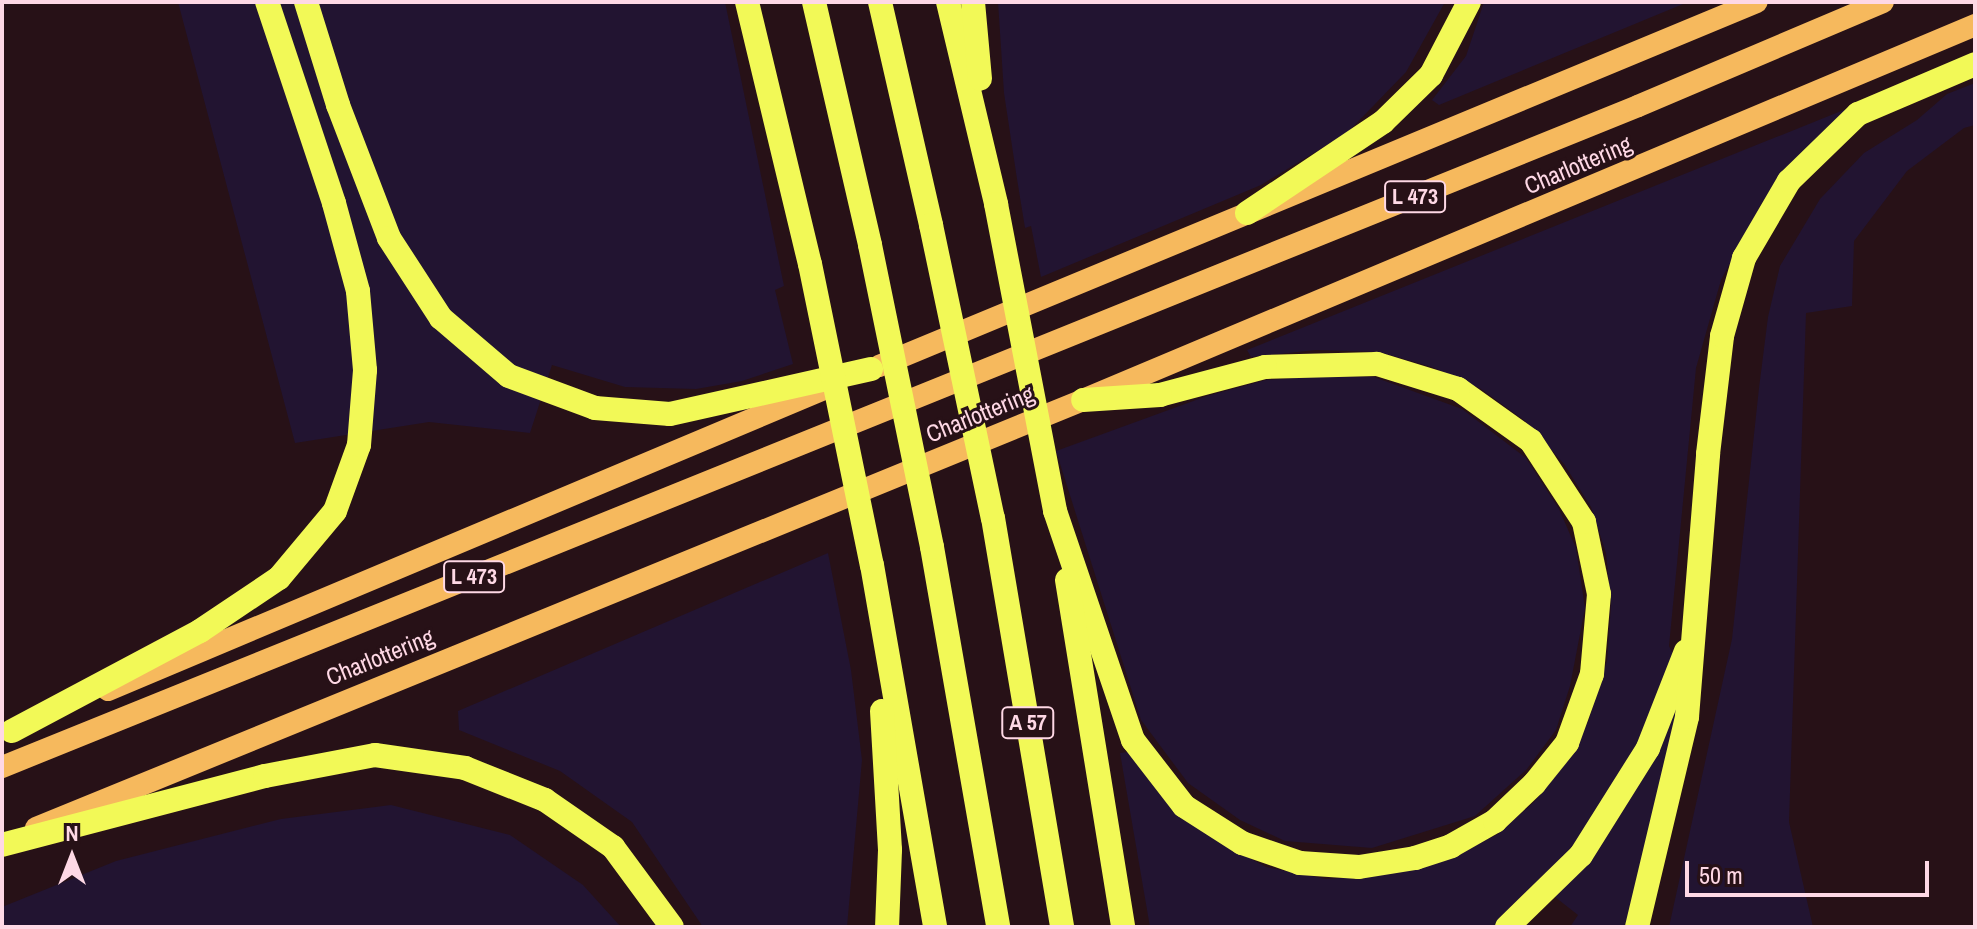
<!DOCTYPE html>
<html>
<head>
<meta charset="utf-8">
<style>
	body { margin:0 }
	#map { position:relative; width:1977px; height:929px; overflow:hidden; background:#271117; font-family:"Archivo Narrow",sans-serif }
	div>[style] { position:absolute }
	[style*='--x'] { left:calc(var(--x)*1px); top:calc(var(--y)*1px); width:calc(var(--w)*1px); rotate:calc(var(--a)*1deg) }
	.green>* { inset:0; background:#221431 }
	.trunk>* { height:22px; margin:-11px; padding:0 11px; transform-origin:11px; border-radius:11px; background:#f6b95d }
	.motorway>* { height:24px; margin:-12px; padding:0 12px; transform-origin:12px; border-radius:12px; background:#f2f957 }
	.motorway-bridge>* { height:24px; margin:-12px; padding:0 12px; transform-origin:12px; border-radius:12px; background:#f2f957 }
	span { translate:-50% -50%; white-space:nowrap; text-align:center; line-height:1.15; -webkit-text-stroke:6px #271117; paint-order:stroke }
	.shield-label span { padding:2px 6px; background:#271117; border:2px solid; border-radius:6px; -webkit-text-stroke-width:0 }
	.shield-label { font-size:22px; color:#fed8e5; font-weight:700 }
	.street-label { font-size:24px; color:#fed8e5 }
	.frame { position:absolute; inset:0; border:4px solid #fed8e5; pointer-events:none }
	.north { position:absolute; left:32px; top:817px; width:80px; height:80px; -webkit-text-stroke:6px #271117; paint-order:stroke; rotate:0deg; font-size:22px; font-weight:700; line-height:32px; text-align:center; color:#fed8e5 }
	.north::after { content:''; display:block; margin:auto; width:28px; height:36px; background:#fed8e5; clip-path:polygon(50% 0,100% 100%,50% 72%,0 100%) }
	.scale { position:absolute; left:1685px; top:861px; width:244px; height:36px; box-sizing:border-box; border:4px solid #fed8e5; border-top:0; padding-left:10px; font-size:24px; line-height:28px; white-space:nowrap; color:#fed8e5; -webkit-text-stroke:6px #271117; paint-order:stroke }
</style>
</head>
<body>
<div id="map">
	<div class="green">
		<div style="clip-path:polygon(178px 2px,725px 2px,784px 286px,775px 290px,793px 364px,742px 381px,696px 389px,625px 387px,552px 365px,530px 433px,429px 422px,295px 443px)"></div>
		<div style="clip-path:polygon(998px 2px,1445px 2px,1406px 72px,1347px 133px,1261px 185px,1041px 277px,1031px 226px,1025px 228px,1017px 179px,1004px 93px)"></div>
		<div style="clip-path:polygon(1484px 2px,1688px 2px,1439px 105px,1432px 100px,1466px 56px)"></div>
		<div style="clip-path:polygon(1975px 83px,1975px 125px,1964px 128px,1907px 171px,1854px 241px,1852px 306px,1806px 313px,1789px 822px,1813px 927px,1669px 927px,1732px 639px,1759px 388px,1768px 317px,1780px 266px,1820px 199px,1864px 153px,1917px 120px,1947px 94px)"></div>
		<div style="clip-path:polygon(1856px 105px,1763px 201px,1721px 280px,1696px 368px,1669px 646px,1685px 679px,1625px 927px,1570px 927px,1578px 915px,1541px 886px,1498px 927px,1150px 927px,1120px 753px,1128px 752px,1209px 836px,1266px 867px,1326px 879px,1375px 876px,1461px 853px,1498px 834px,1534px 802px,1565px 764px,1588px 722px,1607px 661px,1611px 605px,1606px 553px,1591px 507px,1564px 464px,1525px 421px,1481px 389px,1432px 367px,1379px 352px,1316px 350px,1251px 357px,1247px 350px)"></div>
		<div style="clip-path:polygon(1323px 376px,1374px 377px,1462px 409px,1526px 458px,1559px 509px,1576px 548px,1585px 608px,1570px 686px,1556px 730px,1527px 769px,1475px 816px,1372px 848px,1285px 841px,1240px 820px,1188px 783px,1141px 720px,1056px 451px,1207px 396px,1266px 380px)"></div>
		<div style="clip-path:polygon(828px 553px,851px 670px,862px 760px,847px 927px,703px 927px,632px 822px,560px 771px,459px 730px,458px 711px)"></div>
		<div style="clip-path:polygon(391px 805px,510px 835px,583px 885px,621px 927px,2px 927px,2px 907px,116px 861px,281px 819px)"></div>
	</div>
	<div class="trunk">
		<div style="--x:879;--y:366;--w:950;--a:-22.52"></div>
		<div style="--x:108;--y:690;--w:790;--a:-22.8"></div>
		<div style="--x:2;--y:767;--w:1764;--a:-22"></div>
		<div style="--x:1638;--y:106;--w:266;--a:-23"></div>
		<div style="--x:36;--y:828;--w:1131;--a:-22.23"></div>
		<div style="--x:1083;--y:400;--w:968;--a:-22.8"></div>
	</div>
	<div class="motorway">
		<div style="--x:306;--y:2;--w:108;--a:72.7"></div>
		<div style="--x:338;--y:105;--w:142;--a:69"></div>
		<div style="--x:389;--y:238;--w:95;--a:57"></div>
		<div style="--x:441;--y:318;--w:89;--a:40.5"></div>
		<div style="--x:509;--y:376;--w:92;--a:20.4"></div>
		<div style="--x:595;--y:408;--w:75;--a:4.6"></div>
		<div style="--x:670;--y:414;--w:206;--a:-12.6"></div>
		<div style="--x:747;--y:2;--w:269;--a:76.5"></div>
		<div style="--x:814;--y:2;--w:249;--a:77"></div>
		<div style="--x:880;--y:2;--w:229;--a:77.1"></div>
		<div style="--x:948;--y:2;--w:208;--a:76.6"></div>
		<div style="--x:973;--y:2;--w:77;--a:84.8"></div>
		<div style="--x:1247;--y:213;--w:164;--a:-33.8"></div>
		<div style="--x:1383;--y:122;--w:67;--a:-44.4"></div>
		<div style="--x:1431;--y:75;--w:82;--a:-62.5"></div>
		<div style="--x:1055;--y:511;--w:242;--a:71.2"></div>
		<div style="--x:1133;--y:740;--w:83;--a:52.3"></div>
		<div style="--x:1184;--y:806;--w:69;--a:32.5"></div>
		<div style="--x:1242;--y:843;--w:61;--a:19"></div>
		<div style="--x:1300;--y:863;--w:59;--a:3.9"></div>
		<div style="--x:1359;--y:867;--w:57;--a:-9.1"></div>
		<div style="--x:1415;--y:858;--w:38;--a:-18"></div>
		<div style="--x:1451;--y:846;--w:51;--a:-29.6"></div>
		<div style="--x:1495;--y:821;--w:54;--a:-43.5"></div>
		<div style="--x:1534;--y:784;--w:53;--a:-51.2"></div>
		<div style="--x:1567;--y:743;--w:73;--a:-70.1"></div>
		<div style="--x:1592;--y:674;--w:80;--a:-85"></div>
		<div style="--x:1599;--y:594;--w:74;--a:-101.8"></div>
		<div style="--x:1584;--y:522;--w:97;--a:-123.2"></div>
		<div style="--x:1531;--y:441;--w:90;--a:-144.5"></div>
		<div style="--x:1458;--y:389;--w:85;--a:-162.8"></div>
		<div style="--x:1377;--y:364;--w:112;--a:178.5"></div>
		<div style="--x:1265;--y:367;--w:109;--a:165.1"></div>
		<div style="--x:1160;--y:395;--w:77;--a:176.3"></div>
		<div style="--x:993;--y:518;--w:415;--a:80.4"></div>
		<div style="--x:932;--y:547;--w:386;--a:80.1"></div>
		<div style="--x:872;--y:565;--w:367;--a:80.1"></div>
		<div style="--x:1067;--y:580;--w:351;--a:80.8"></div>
		<div style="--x:882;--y:711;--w:139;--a:86.7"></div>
		<div style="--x:890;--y:850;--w:77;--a:92.2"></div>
		<div style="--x:12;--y:731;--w:213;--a:-28"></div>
		<div style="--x:200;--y:631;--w:95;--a:-33.9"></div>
		<div style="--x:279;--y:578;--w:87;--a:-50.1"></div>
		<div style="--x:335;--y:511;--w:70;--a:-70"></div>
		<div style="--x:359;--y:445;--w:75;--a:-85.4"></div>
		<div style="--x:365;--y:370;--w:79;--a:-95.1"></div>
		<div style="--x:358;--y:291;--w:91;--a:-105.3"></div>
		<div style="--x:334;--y:203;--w:212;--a:-108.4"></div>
		<div style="--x:2;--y:845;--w:272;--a:-14.7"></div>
		<div style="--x:265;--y:776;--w:112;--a:-10.8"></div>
		<div style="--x:375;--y:755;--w:91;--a:8.2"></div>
		<div style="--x:465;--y:768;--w:86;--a:21.8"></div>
		<div style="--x:545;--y:800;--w:83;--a:34.7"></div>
		<div style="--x:613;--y:847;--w:99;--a:53.6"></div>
		<div style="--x:1507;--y:927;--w:103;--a:-44.2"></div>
		<div style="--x:1581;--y:855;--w:126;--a:-57.9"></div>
		<div style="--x:1648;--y:748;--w:104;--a:-68.6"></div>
		<div style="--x:1637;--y:927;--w:216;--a:-76.6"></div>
		<div style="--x:1687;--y:717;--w:264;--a:-85.4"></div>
		<div style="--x:1708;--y:454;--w:119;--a:-83.2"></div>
		<div style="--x:1722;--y:336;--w:81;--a:-74.2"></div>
		<div style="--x:1744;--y:258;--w:89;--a:-59.7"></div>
		<div style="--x:1789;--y:181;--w:96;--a:-44.2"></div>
		<div style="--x:1858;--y:114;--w:127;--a:-23.1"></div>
	</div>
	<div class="motorway-bridge">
		<div style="--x:996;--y:204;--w:313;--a:79.1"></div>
		<div style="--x:931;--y:225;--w:299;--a:78.1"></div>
		<div style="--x:870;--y:245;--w:308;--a:78.4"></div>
		<div style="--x:810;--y:264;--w:307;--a:78.4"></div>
	</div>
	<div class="shield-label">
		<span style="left:1415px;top:197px">L 473</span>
		<span style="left:474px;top:577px">L 473</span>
		<span style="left:1028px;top:723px">A 57</span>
	</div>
	<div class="street-label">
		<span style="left:1578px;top:165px;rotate:-23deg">Charlottering</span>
		<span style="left:980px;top:414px;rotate:-22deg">Charlottering</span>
		<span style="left:380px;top:657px;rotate:-22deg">Charlottering</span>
	</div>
	<div class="frame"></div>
	<div class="north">N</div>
	<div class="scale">50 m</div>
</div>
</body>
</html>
